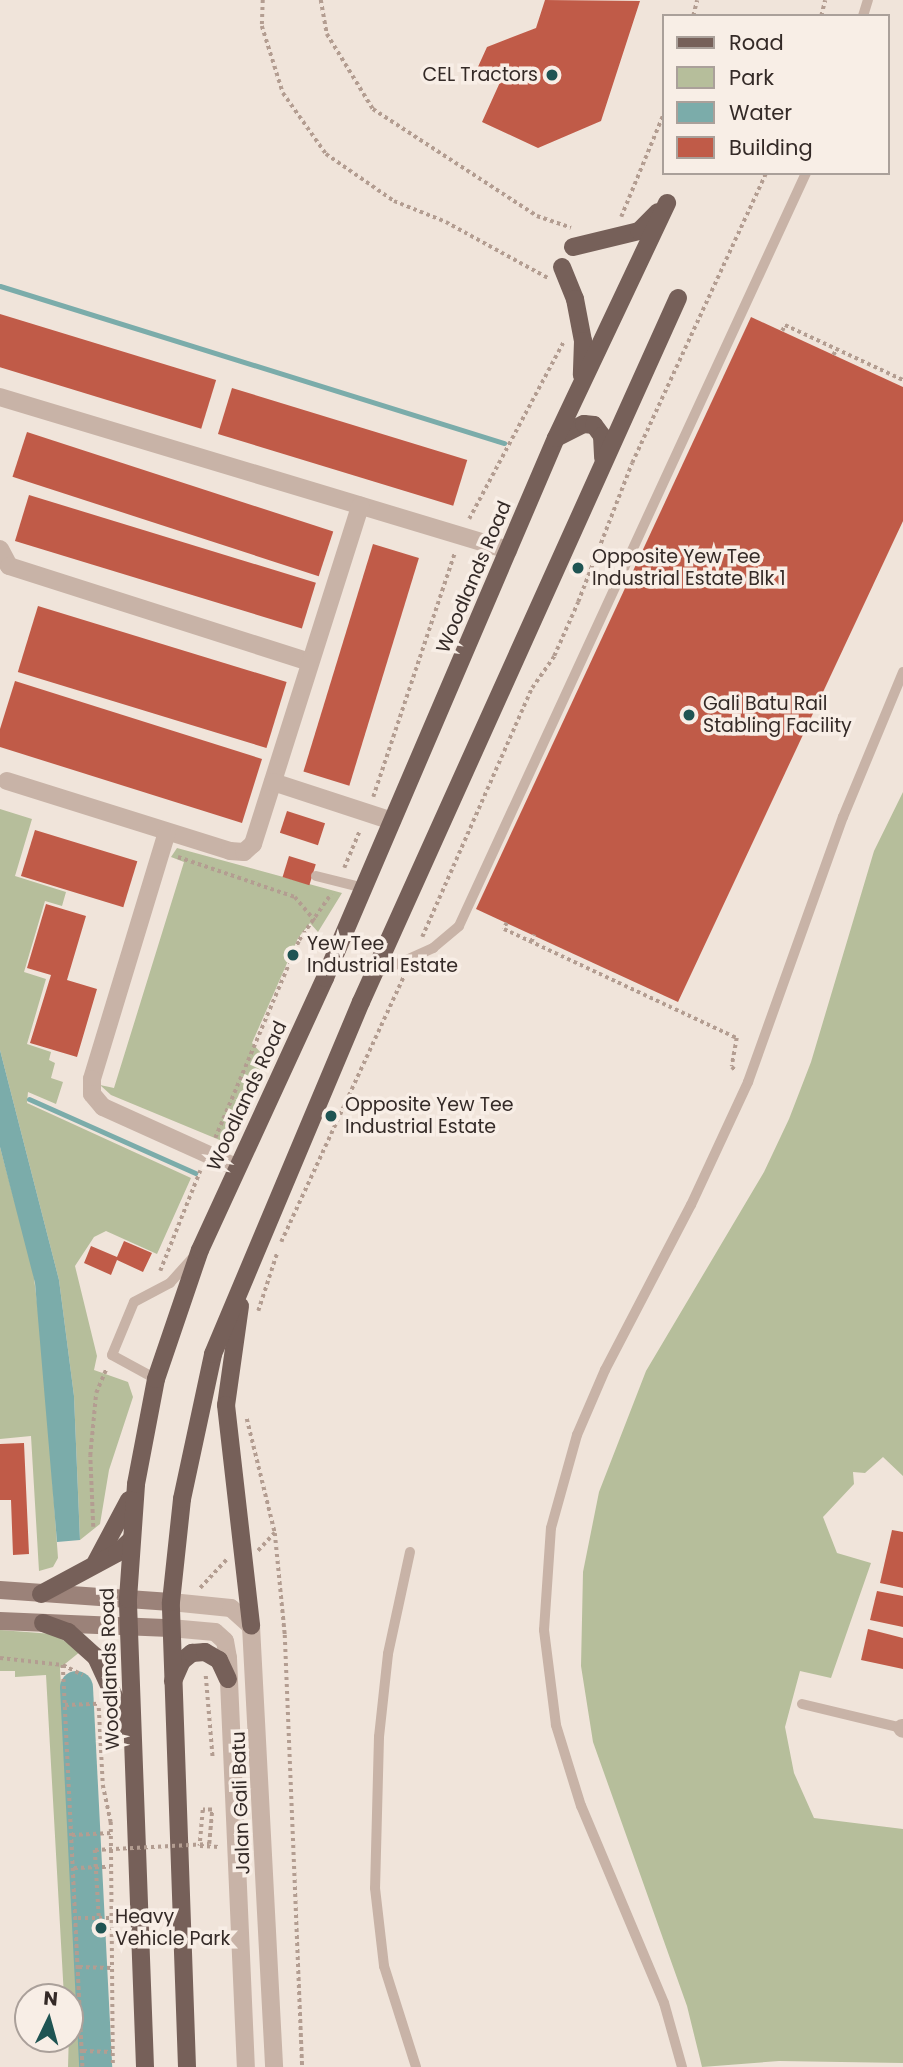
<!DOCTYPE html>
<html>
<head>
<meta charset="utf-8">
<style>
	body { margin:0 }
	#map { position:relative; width:903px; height:2067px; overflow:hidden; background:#f0e4da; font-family:Poppins,sans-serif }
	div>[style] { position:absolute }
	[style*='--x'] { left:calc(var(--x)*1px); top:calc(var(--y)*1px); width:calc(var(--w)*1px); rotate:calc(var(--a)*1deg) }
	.green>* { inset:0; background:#b6be9b }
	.water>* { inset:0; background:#7bacaa }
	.stream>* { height:5px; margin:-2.5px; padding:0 2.5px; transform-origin:2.5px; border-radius:2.5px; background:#7bacaa }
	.river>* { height:33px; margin:-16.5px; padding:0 16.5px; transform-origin:16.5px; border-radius:16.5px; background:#7bacaa }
	.building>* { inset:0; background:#c05b48; transform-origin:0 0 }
	.path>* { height:3.5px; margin-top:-1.75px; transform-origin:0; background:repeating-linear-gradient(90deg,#b39d91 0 3.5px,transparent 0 7px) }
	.lane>* { height:10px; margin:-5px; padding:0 5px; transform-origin:5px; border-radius:5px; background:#c8b3a7 }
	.street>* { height:18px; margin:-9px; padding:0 9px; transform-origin:9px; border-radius:9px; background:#c8b3a7 }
	.secondary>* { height:18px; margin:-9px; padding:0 9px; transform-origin:9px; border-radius:9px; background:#9b8279 }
	.primary>* { height:18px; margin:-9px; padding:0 9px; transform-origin:9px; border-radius:9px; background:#766059 }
	.path-bridge>* { height:3.5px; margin-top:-1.75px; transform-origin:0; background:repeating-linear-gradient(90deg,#b39d91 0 3.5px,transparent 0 7px) }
	.dots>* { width:19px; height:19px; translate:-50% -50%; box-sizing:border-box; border:4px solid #f8eee6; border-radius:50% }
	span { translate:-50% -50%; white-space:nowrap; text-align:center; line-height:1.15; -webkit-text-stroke:7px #f8eee6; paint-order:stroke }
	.poi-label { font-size:19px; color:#342a27 }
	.right { translate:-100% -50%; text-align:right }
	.left { translate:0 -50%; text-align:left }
	.street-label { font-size:19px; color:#342a27 }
	.legend { position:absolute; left:662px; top:14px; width:228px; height:161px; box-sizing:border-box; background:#f8eee6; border:2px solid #aaa09a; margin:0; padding:9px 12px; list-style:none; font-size:21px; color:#342a27 }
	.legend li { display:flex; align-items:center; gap:14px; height:35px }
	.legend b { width:35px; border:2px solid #aaa09a }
	.north { position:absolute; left:14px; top:1983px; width:70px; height:70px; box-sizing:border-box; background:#f8eee6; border:2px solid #aaa09a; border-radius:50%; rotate:5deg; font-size:19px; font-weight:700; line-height:28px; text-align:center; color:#342a27 }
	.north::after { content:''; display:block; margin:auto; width:24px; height:32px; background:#1f5453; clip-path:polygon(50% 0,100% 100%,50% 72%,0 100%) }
</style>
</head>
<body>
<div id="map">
	<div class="green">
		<div style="clip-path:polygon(903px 792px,903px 1476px,883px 1457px,865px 1473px,853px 1472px,854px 1484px,823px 1517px,837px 1553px,871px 1563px,831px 1678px,800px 1671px,785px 1727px,794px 1773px,814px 1818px,903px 1829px,903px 2063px,779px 2061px,702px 2067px,687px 2006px,593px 1742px,581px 1666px,583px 1572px,599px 1492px,646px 1371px,764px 1172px,789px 1119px,811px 1062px,874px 851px)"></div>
		<div style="clip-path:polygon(0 809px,32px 819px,15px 876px,66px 892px,62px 906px,45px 901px,24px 972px,46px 979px,27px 1044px,51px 1052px,49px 1060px,55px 1063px,51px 1078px,63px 1082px,56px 1104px,28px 1092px,27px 1103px,191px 1178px,157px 1254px,106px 1231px,94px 1237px,75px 1266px,97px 1356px,94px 1370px,128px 1382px,133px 1397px,109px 1470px,100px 1524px,80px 1540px,74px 1396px,59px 1280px,0 1050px)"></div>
		<div style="clip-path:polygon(177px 848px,342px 893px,318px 932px,310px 923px,298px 938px,252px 1043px,264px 1056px,257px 1079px,234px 1132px,222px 1141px,111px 1095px,100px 1085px,114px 1088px,184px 862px,171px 857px)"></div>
		<div style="clip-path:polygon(0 1147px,33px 1270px,43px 1350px,58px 1558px,53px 1567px,39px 1571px,31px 1436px,0 1439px)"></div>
		<div style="clip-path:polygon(0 1630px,53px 1634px,81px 1651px,60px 1668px,61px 1686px,68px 1686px,86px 2067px,68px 2067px,70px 1997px,64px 1997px,46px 1675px,15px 1677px,15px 1671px,0 1671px)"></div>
	</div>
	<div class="water">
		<div style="clip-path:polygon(0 1050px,59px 1280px,74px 1396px,80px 1540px,57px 1542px,35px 1283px,0 1147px)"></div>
	</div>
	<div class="stream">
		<div style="--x:0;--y:286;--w:528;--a:17.3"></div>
		<div style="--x:29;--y:1099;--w:182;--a:24"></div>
	</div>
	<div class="river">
		<div style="--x:76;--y:1687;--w:380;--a:87.1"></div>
	</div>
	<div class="building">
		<div style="clip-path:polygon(545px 0,640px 1px,601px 121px,538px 148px,482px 122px,501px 80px,477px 69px,487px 47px,536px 28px)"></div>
		<div style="left:0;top:314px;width:226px;height:51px;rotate:17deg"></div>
		<div style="clip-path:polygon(751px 317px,903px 387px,903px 521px,678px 1002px,476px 909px)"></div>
		<div style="left:232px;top:388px;width:246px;height:48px;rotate:17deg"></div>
		<div style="left:27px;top:432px;width:322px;height:47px;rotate:18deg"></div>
		<div style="left:29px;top:495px;width:300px;height:48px;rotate:17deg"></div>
		<div style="left:373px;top:544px;width:48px;height:238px;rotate:17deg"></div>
		<div style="left:38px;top:606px;width:260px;height:69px;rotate:17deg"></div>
		<div style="clip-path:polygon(15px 681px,262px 759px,242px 823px,0 747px,0 729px)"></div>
		<div style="left:287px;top:811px;width:40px;height:23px;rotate:18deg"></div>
		<div style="left:35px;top:830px;width:107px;height:48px;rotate:17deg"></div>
		<div style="left:289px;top:856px;width:28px;height:22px;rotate:17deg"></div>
		<div style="clip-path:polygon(46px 904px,86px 916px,67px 980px,97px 989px,77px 1057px,30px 1043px,51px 975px,27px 968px)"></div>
		<div style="clip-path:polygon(124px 1241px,152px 1253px,143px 1272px,117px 1260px,111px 1275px,84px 1263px,91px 1246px,117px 1257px)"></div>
		<div style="clip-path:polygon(24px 1443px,29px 1554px,13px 1555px,11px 1500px,0 1500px,0 1444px)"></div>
		<div style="clip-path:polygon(892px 1530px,903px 1532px,903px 1588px,880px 1583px)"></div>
		<div style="clip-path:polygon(877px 1591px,903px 1596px,903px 1627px,870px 1620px)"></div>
		<div style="clip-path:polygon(868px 1629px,903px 1638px,903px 1669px,861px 1660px)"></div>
	</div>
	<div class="path">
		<div style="--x:263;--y:0;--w:26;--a:92"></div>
		<div style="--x:262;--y:26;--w:70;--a:72.6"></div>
		<div style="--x:283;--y:93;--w:75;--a:54.8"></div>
		<div style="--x:326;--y:154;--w:83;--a:34.7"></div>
		<div style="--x:394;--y:201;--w:56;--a:22"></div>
		<div style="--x:446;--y:222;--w:116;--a:28.8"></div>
		<div style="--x:321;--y:0;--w:35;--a:80"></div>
		<div style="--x:327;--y:34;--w:88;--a:58.5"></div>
		<div style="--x:373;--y:109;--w:196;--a:33.1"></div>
		<div style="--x:537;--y:216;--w:36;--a:19"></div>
		<div style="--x:693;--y:16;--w:16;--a:-76"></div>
		<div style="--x:821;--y:16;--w:16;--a:-76"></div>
		<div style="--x:621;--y:217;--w:110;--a:-67.6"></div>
		<div style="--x:782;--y:331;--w:7;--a:-63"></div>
		<div style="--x:785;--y:325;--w:130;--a:25"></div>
		<div style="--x:833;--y:355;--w:7;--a:-56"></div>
		<div style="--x:469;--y:519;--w:202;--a:-61.9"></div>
		<div style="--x:373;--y:797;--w:258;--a:-71.5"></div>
		<div style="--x:178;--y:857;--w:124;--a:18.9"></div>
		<div style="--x:295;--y:897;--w:31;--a:50"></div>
		<div style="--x:344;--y:868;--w:41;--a:-67.2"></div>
		<div style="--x:507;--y:923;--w:7;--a:117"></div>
		<div style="--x:504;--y:929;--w:257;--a:25.1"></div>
		<div style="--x:737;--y:1038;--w:29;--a:100"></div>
		<div style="--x:732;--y:1067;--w:6;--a:45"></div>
		<div style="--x:422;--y:937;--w:272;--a:-66.2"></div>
		<div style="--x:532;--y:688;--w:39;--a:-55"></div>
		<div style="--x:554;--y:656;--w:59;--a:-66"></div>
		<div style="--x:578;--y:602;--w:149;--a:-68.8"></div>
		<div style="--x:632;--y:463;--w:319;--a:-65.2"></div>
		<div style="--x:531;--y:942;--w:8;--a:-67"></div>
		<div style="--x:215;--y:1138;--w:215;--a:-67"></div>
		<div style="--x:299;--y:940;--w:56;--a:-55.2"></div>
		<div style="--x:281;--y:1242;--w:293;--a:-65.2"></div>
		<div style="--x:160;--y:1271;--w:108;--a:-68.2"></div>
		<div style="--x:258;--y:1311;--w:61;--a:-71.9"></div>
		<div style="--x:247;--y:1419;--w:117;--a:76.2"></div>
		<div style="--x:275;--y:1533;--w:25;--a:133"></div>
		<div style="--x:93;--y:1527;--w:71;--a:-92.4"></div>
		<div style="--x:90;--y:1456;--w:63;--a:-84.6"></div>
		<div style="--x:96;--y:1393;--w:26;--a:-67"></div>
		<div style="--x:275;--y:1533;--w:102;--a:84.4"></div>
		<div style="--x:285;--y:1635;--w:432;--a:87.7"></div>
		<div style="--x:200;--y:1588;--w:40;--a:-47"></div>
		<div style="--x:0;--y:1658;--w:63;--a:6.3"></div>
		<div style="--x:63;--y:1665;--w:402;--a:87.2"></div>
		<div style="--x:63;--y:1665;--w:22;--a:27"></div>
		<div style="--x:206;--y:1676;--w:83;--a:85.2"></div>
		<div style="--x:65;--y:1705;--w:33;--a:-2"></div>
		<div style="--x:99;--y:1708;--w:77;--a:87"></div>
		<div style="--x:103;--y:1785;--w:38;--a:78"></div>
		<div style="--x:111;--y:1822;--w:245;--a:89.5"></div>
		<div style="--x:72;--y:1835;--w:39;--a:-3"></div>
		<div style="--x:209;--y:1844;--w:34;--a:-85"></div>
		<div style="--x:212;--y:1810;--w:9;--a:180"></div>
		<div style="--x:203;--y:1810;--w:36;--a:95"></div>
		<div style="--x:200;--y:1846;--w:20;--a:3"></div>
		<div style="--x:95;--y:1850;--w:67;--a:86.6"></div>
		<div style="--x:74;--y:1868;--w:36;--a:-2"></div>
		<div style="--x:78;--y:1918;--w:32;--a:0"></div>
		<div style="--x:79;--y:1967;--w:32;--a:2"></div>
		<div style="--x:83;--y:2051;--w:29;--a:2"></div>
	</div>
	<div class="lane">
		<div style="--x:863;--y:16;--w:17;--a:-73"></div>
		<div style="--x:316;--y:876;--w:49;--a:14"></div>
		<div style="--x:375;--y:974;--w:64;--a:-24.1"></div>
		<div style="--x:433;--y:948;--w:34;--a:-40"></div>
		<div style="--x:459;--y:926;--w:829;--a:-65.26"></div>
		<div style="--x:156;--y:1379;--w:50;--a:-151.4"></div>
		<div style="--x:112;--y:1355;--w:57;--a:-67.5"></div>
		<div style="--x:134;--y:1302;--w:41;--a:-27.8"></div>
		<div style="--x:170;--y:1283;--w:38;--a:-48"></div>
		<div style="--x:410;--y:1552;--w:104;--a:102.2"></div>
		<div style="--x:388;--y:1654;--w:83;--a:96.2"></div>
		<div style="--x:379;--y:1737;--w:151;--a:91.5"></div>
		<div style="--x:375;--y:1888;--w:79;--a:83.4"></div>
		<div style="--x:384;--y:1966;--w:106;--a:72.4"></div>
		<div style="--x:802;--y:1704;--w:103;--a:13.5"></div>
		<div style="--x:682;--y:2067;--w:66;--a:-105.7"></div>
		<div style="--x:664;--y:2003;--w:214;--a:-112.8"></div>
		<div style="--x:581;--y:1806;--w:85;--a:-107.2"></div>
		<div style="--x:556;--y:1725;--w:96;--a:-97.2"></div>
		<div style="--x:544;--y:1630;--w:102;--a:-86.1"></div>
		<div style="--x:551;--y:1528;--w:97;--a:-74.4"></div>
		<div style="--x:577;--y:1435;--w:71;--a:-66.7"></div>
		<div style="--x:605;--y:1370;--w:186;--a:-62.5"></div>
		<div style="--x:691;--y:1205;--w:136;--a:-65.1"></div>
		<div style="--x:748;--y:1082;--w:282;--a:-70.3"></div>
		<div style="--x:843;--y:817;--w:157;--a:-67.5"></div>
	</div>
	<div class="street">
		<div style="--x:0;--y:397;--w:531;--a:16.76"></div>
		<div style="--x:0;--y:549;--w:19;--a:62"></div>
		<div style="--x:9;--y:566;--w:316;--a:17.7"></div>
		<div style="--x:7;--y:781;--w:234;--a:17.4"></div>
		<div style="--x:230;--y:851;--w:14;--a:4"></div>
		<div style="--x:244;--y:852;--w:12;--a:-42"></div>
		<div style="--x:253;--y:844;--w:355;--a:-72.4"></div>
		<div style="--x:273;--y:782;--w:125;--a:18.1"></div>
		<div style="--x:167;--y:832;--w:258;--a:106.9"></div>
		<div style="--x:92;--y:1079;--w:15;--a:90"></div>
		<div style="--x:92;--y:1094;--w:17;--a:50"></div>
		<div style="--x:103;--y:1107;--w:146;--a:24.3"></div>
		<div style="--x:171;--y:1602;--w:60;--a:5.7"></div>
		<div style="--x:231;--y:1608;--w:27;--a:42"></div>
		<div style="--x:251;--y:1626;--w:442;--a:87"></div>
		<div style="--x:170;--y:1628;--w:45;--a:5.1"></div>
		<div style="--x:215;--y:1632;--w:13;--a:42"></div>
		<div style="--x:225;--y:1641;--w:17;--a:80"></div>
		<div style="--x:228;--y:1658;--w:409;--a:87.5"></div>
		<div style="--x:902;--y:1728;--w:1;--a:45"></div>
	</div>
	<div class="secondary">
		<div style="--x:0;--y:1590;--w:171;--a:4"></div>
		<div style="--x:0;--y:1621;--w:170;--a:2.4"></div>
	</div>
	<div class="primary">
		<div style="--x:573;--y:247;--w:68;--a:-13.6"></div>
		<div style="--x:639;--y:231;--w:27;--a:-45"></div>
		<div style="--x:562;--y:267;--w:35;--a:68"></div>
		<div style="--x:575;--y:299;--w:43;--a:79.2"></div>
		<div style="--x:583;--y:341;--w:34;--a:92"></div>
		<div style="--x:556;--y:438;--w:31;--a:-27"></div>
		<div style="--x:584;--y:424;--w:10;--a:6"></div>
		<div style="--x:594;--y:425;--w:14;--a:54"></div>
		<div style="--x:602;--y:436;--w:22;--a:87"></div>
		<div style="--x:240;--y:1306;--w:100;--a:98"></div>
		<div style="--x:226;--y:1405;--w:222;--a:83.5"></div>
		<div style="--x:96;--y:1562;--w:70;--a:-62"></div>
		<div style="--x:41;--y:1594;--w:86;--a:-28.3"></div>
		<div style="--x:117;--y:1553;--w:18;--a:-43"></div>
		<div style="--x:43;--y:1623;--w:27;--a:20"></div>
		<div style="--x:68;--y:1632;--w:38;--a:42"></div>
		<div style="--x:96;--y:1657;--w:81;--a:65.3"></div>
		<div style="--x:173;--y:1681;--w:22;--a:-66"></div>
		<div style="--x:182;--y:1661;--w:13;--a:-39"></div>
		<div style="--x:192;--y:1653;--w:13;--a:-4"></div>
		<div style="--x:205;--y:1652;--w:16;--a:30"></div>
		<div style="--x:219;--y:1660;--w:21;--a:65"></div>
		<div style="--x:145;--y:2067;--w:468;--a:-92.1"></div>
		<div style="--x:128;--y:1599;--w:115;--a:-86"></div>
		<div style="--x:136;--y:1484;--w:107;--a:-79.2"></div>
		<div style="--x:156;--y:1379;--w:136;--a:-71.2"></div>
		<div style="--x:200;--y:1250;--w:299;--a:-65.3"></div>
		<div style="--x:325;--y:978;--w:587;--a:-66.84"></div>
		<div style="--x:556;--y:438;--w:260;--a:-64.7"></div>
		<div style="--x:187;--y:2067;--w:465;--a:-92"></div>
		<div style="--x:171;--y:1602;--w:104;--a:-83.9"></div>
		<div style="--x:182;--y:1499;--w:148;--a:-77.9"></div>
		<div style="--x:213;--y:1354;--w:382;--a:-67.2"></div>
		<div style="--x:361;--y:1002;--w:772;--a:-65.76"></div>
	</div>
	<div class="path-bridge">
		<div style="--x:95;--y:1850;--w:114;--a:-3"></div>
	</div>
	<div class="dots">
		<div style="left:552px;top:75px;background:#1f5453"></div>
		<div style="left:578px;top:568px;background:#1f5453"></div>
		<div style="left:689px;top:715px;background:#1f5453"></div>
		<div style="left:293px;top:955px;background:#1f5453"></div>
		<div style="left:331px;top:1116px;background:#1f5453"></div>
		<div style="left:101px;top:1928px;background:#1f5453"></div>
	</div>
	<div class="poi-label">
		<span class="right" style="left:538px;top:75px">CEL Tractors</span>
		<span class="left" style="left:592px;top:568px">Opposite Yew Tee<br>Industrial Estate Blk 1</span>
		<span class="left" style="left:703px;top:715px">Gali Batu Rail<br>Stabling Facility</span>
		<span class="left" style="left:307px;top:955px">Yew Tee<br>Industrial Estate</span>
		<span class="left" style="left:345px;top:1116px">Opposite Yew Tee<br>Industrial Estate</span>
		<span class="left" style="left:115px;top:1928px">Heavy<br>Vehicle Park</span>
	</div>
	<div class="street-label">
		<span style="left:474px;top:577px;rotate:-67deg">Woodlands Road</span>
		<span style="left:247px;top:1096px;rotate:-65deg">Woodlands Road</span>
		<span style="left:110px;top:1669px;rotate:-92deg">Woodlands Road</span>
		<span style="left:241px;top:1803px;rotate:-92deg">Jalan Gali Batu</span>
	</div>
	<ul class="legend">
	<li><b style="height:9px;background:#766059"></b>Road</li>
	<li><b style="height:19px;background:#b6be9b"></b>Park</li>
	<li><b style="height:19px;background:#7bacaa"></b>Water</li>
	<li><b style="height:19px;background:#c05b48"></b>Building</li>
	</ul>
	<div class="north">N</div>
</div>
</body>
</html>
